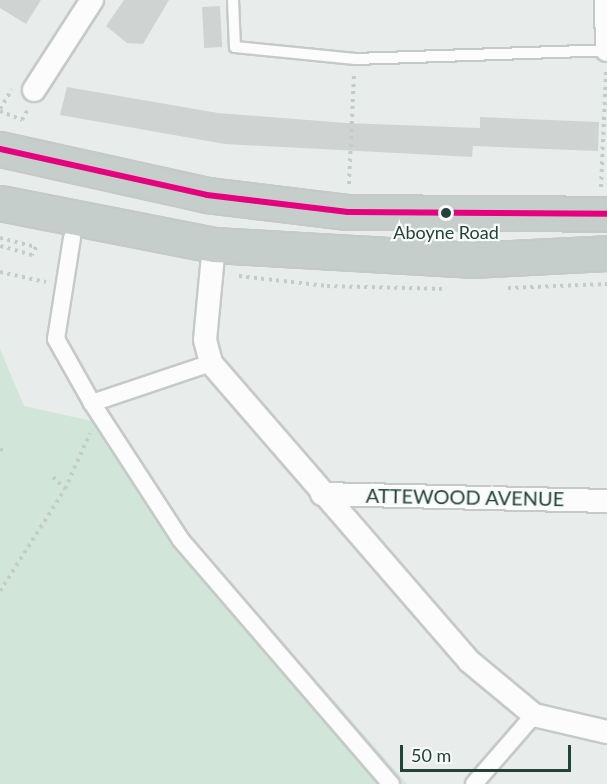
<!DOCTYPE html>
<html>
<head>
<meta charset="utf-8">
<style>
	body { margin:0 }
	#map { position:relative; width:607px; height:784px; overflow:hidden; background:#e8edeb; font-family:Lato,sans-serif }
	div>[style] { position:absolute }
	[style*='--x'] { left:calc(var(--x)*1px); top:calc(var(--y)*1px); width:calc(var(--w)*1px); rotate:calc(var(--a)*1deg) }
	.green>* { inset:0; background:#d1e6d8 }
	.building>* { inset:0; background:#cfd4d2; transform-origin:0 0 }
	.path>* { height:4px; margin-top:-2px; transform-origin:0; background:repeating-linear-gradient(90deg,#c3ccca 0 3px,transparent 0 7.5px) }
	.roads { filter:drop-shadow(2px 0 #c5cac8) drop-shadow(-2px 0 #c5cac8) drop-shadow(0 2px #c5cac8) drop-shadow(0 -2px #c5cac8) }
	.service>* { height:10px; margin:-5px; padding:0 5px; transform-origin:5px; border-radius:5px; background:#fcfcfc }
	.pedestrian>* { height:16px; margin:-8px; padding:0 8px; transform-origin:8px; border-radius:8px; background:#fcfcfc }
	.minor>* { height:22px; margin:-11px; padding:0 11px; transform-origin:11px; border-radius:11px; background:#fcfcfc }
	.trunk>* { height:33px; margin:-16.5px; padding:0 16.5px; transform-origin:16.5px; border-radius:16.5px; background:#c6cecc }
	.bus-1>* { height:6px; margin:-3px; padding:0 3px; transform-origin:3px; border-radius:3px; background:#e5007d }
	.dots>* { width:16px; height:16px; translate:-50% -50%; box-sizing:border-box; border:3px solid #f7fbf9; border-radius:50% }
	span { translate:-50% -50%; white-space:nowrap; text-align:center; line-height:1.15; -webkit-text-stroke:4.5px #f7fbf9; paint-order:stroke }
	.bus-label { font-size:18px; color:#24423a }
	.street-label { font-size:20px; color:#24423a }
	.scale { position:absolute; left:400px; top:745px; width:171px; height:27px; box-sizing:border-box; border:3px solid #24423a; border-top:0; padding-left:8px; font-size:18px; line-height:21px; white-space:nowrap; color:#24423a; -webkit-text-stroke:4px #f7fbf9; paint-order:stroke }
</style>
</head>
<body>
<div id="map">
	<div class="green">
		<div style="clip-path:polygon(0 349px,24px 406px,119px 427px,181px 525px,407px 784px,0 784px)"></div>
	</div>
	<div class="building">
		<div style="clip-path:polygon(0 0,41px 0,26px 24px,0 8px)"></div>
		<div style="clip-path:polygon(124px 0,169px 0,143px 44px,127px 43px,106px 26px)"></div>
		<div style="left:220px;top:6px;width:41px;height:18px;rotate:87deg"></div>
		<div style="clip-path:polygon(67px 87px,218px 113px,346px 123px,480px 128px,480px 117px,599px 122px,598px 151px,473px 146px,472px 157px,225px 144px,60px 115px)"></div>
	</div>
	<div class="path">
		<div style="--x:0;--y:109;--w:23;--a:-59"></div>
		<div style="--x:0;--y:111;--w:24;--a:22"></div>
		<div style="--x:22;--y:120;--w:13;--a:-61"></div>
		<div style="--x:349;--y:184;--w:109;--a:-87.4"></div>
		<div style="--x:601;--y:187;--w:116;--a:-87.5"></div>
		<div style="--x:0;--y:238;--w:37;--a:14"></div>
		<div style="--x:36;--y:247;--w:9;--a:117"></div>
		<div style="--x:32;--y:255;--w:33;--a:-164"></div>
		<div style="--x:0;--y:272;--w:47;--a:12.3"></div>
		<div style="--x:239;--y:276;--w:89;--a:6.5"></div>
		<div style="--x:327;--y:286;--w:120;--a:1.4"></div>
		<div style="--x:508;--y:288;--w:99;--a:-2.3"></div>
		<div style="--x:0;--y:449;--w:6;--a:31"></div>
		<div style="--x:53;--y:477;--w:17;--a:45"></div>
		<div style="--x:0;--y:591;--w:121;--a:-57.5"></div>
		<div style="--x:65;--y:489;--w:61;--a:-65.9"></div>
	</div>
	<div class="roads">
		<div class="service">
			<div style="--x:233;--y:0;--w:47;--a:87.6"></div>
			<div style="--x:235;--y:47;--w:121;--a:5.7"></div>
			<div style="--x:355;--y:59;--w:252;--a:-2"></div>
		</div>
		<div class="pedestrian">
			<div style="--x:72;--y:238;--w:102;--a:99"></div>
			<div style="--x:56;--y:339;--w:73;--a:60.6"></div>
			<div style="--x:211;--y:363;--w:126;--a:161.4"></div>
			<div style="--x:92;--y:403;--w:163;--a:57"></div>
			<div style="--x:181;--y:540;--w:322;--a:49.3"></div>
			<div style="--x:474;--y:784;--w:91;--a:-49"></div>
		</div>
		<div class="minor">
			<div style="--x:606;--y:0;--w:50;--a:88.9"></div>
			<div style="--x:34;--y:90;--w:107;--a:-57.2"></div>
			<div style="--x:214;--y:245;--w:95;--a:95.4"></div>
			<div style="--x:205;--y:340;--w:24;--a:75"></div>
			<div style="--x:211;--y:363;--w:394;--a:49.1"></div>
			<div style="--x:469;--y:661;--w:85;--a:39.7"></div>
			<div style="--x:534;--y:715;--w:75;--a:13.1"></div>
			<div style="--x:322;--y:494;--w:285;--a:1.4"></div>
		</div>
		<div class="trunk">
			<div style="--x:0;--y:149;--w:212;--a:12.5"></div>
			<div style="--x:207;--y:195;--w:142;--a:6.9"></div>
			<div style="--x:348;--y:212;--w:259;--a:0.4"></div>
			<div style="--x:0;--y:203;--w:218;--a:11.1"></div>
			<div style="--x:214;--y:245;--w:257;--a:3.3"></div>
			<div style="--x:471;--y:260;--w:136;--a:-2.9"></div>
		</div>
	</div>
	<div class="bus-1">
		<div style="--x:0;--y:149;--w:212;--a:12.5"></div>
		<div style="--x:207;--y:195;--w:142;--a:6.9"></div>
		<div style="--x:348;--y:212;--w:259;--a:0.4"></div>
	</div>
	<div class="dots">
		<div style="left:446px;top:213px;background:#24423a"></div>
	</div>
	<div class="bus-label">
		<span style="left:446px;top:232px">Aboyne Road</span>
	</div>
	<div class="street-label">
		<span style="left:465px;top:497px;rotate:1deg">ATTEWOOD AVENUE</span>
	</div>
	<div class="scale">50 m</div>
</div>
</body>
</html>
